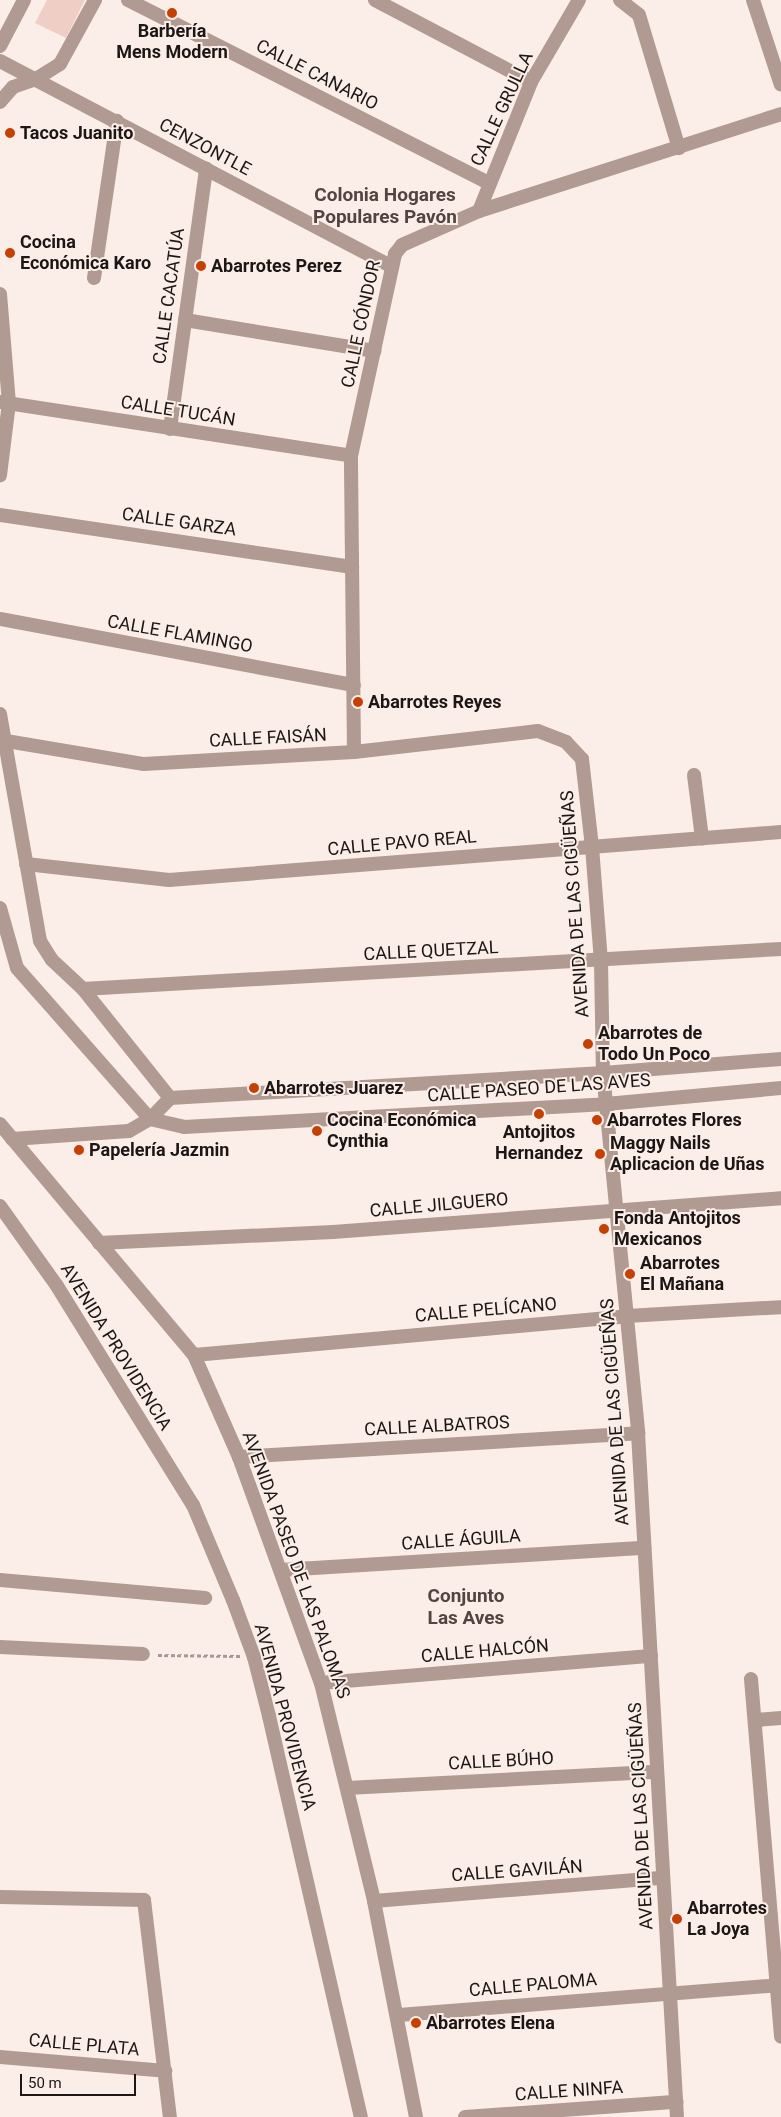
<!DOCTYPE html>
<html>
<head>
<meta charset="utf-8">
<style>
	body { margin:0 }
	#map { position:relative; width:781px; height:2117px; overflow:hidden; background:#fbede8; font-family:Roboto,sans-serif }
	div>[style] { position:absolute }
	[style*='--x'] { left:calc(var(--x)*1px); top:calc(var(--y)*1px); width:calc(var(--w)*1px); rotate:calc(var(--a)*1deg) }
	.green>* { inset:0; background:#efcfc5 }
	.path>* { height:2.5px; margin-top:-1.25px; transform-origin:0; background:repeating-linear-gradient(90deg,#a49996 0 4px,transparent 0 6.5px) }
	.minor>* { height:14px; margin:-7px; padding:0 7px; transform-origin:7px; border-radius:7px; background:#b09a92 }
	.tertiary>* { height:14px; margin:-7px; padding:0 7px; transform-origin:7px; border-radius:7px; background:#b09a92 }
	.dots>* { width:14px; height:14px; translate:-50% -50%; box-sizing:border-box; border:2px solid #fbede8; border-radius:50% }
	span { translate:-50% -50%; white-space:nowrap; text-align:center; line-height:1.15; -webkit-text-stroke:4px #fbede8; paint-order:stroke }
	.poi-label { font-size:18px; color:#1c1715; font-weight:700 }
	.left { translate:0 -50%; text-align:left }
	.street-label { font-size:18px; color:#1c1715 }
	.neighbourhood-label { font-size:19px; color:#514541; font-weight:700 }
	.scale { position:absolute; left:20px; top:2074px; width:116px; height:22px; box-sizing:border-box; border:2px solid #1c1715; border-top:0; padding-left:6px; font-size:15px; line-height:18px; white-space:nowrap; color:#1c1715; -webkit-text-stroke:4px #fbede8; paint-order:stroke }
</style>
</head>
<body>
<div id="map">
	<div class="green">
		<div style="clip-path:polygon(47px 0,85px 0,66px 38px,35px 23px)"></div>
	</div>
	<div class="path">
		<div style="--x:158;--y:1655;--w:82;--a:0.7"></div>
	</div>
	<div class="minor">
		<div style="--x:128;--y:0;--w:405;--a:26.9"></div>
		<div style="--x:375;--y:0;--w:176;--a:27.7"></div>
		<div style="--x:620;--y:0;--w:24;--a:38"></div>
		<div style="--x:639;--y:15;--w:139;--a:73.3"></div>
		<div style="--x:753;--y:0;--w:89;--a:71.8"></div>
		<div style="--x:0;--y:61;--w:443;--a:27.7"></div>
		<div style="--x:479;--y:211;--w:139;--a:-68"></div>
		<div style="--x:531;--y:82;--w:95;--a:-59.7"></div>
		<div style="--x:94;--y:278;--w:159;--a:-81.7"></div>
		<div style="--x:185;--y:320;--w:192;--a:9.3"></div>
		<div style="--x:0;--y:402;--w:355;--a:8.7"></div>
		<div style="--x:170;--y:429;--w:263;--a:-82.1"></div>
		<div style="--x:0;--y:515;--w:356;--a:8.4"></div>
		<div style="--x:0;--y:619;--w:360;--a:10.6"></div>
		<div style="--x:0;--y:740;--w:146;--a:9.5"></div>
		<div style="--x:144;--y:764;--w:210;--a:-3.3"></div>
		<div style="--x:354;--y:752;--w:185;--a:-6.5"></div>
		<div style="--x:538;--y:731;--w:30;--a:21"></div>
		<div style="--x:566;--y:742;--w:23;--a:47"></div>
		<div style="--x:582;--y:759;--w:89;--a:83.5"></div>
		<div style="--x:592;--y:847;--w:114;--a:85.5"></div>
		<div style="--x:601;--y:961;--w:112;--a:89"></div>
		<div style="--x:354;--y:752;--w:296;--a:-90.6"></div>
		<div style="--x:351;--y:456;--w:207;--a:-77.7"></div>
		<div style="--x:395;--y:254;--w:11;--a:-52"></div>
		<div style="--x:402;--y:245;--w:84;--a:-23.8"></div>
		<div style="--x:479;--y:211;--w:317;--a:-17.8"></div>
		<div style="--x:694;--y:775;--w:64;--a:82.8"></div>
		<div style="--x:26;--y:864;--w:144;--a:6.4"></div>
		<div style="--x:169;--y:880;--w:614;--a:-4.48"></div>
		<div style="--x:83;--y:989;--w:699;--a:-3.28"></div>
		<div style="--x:0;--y:1124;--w:302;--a:50"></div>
		<div style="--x:194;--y:1355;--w:111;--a:66.2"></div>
		<div style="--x:239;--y:1457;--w:240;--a:70.1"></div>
		<div style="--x:321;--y:1683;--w:224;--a:76.3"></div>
		<div style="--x:374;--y:1901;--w:220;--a:79"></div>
		<div style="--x:12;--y:1139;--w:117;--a:-3.9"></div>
		<div style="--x:129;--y:1131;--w:24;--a:-30"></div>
		<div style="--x:150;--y:1119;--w:29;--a:-46"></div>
		<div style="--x:0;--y:1206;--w:98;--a:54.5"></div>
		<div style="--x:57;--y:1286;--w:258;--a:58.2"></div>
		<div style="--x:193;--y:1505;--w:103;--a:67.2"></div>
		<div style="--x:233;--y:1600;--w:61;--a:69.8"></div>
		<div style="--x:254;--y:1657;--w:61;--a:75.7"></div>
		<div style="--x:269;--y:1716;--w:411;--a:77.1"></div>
		<div style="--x:99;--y:1243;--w:234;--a:-2.7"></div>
		<div style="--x:333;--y:1232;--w:449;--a:-4.3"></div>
		<div style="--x:194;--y:1355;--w:435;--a:-5.1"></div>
		<div style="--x:627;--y:1316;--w:154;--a:-3.3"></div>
		<div style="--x:239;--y:1457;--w:400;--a:-3.4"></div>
		<div style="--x:281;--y:1570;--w:364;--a:-3.5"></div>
		<div style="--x:0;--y:1580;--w:206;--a:5"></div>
		<div style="--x:0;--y:1647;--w:143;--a:2.8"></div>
		<div style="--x:751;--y:1679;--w:359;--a:85.2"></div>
		<div style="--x:321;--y:1683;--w:331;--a:-4.7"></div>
		<div style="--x:757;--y:1720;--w:24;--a:-5"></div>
		<div style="--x:347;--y:1788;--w:310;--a:-3"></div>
		<div style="--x:0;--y:1897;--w:144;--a:1.2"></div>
		<div style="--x:144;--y:1900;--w:219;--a:83.2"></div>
		<div style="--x:374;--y:1901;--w:290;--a:-4.6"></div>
		<div style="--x:399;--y:2015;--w:383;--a:-4.5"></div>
		<div style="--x:0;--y:2057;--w:166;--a:4.8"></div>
		<div style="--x:465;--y:2117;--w:212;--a:-4.1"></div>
	</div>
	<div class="tertiary">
		<div style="--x:0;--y:46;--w:52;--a:-62.4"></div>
		<div style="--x:0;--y:102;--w:20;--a:-49"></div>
		<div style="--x:13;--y:87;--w:24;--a:-19"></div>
		<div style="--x:36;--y:79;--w:28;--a:-32"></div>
		<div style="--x:60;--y:64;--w:73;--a:-61.3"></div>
		<div style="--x:0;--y:294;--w:109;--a:85.3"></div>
		<div style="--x:9;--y:403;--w:73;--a:97.1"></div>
		<div style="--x:0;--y:714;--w:230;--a:80"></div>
		<div style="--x:40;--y:941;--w:22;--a:58"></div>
		<div style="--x:52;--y:960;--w:42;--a:43.1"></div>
		<div style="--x:83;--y:989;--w:139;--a:51.4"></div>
		<div style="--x:170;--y:1098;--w:434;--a:-3.3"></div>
		<div style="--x:603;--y:1073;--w:179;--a:-4.5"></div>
		<div style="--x:0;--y:908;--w:62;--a:74.2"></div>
		<div style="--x:17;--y:968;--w:201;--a:48.6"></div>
		<div style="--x:150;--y:1119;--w:35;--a:13"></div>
		<div style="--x:184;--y:1127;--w:423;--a:-3.1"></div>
		<div style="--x:606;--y:1104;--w:176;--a:-5.2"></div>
		<div style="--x:603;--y:1073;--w:362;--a:84.4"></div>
		<div style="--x:638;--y:1433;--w:685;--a:86.74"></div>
	</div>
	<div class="dots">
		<div style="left:172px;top:13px;background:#c64001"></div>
		<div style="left:10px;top:133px;background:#c64001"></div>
		<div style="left:10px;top:253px;background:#c64001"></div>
		<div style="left:201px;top:266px;background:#c64001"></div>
		<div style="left:358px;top:702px;background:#c64001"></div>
		<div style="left:588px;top:1044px;background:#c64001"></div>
		<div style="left:254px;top:1088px;background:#c64001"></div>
		<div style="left:539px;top:1114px;background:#c64001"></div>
		<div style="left:597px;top:1120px;background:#c64001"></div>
		<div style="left:317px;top:1131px;background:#c64001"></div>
		<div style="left:79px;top:1150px;background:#c64001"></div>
		<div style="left:600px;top:1154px;background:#c64001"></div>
		<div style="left:604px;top:1229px;background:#c64001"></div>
		<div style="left:630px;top:1274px;background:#c64001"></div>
		<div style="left:677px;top:1919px;background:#c64001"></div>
		<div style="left:416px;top:2023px;background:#c64001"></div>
	</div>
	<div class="poi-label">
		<span style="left:172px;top:42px">Barbería<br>Mens Modern</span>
		<span class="left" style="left:20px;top:133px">Tacos Juanito</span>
		<span class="left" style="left:20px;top:253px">Cocina<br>Económica Karo</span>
		<span class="left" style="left:211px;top:266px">Abarrotes Perez</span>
		<span class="left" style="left:368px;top:702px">Abarrotes Reyes</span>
		<span class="left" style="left:598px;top:1044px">Abarrotes de<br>Todo Un Poco</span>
		<span class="left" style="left:264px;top:1088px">Abarrotes Juarez</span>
		<span class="left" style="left:607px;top:1120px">Abarrotes Flores</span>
		<span class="left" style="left:327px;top:1131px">Cocina Económica<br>Cynthia</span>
		<span style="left:539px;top:1143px">Antojitos<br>Hernandez</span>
		<span class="left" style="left:610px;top:1154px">Maggy Nails<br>Aplicacion de Uñas</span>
		<span class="left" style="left:89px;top:1150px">Papelería Jazmin</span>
		<span class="left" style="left:614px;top:1229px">Fonda Antojitos<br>Mexicanos</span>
		<span class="left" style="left:640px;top:1274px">Abarrotes<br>El Mañana</span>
		<span class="left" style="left:687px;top:1919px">Abarrotes<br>La Joya</span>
		<span class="left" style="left:426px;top:2023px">Abarrotes Elena</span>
	</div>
	<div class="street-label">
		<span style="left:317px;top:75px;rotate:27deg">CALLE CANARIO</span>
		<span style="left:502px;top:109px;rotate:-65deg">CALLE GRULLA</span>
		<span style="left:205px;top:147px;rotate:28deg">CENZONTLE</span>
		<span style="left:169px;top:296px;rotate:-82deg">CALLE CACATÚA</span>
		<span style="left:361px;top:324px;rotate:-78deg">CALLE CÓNDOR</span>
		<span style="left:178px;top:411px;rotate:9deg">CALLE TUCÁN</span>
		<span style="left:179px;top:522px;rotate:8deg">CALLE GARZA</span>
		<span style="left:180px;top:634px;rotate:10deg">CALLE FLAMINGO</span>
		<span style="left:268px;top:738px;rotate:-3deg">CALLE FAISÁN</span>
		<span style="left:402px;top:843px;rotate:-5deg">CALLE PAVO REAL</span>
		<span style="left:575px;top:904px;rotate:-94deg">AVENIDA DE LAS CIGÜEÑAS</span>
		<span style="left:431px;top:951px;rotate:-3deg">CALLE QUETZAL</span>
		<span style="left:539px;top:1088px;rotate:-4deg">CALLE PASEO DE LAS AVES</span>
		<span style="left:439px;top:1205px;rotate:-5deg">CALLE JILGUERO</span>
		<span style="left:486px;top:1310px;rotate:-5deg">CALLE PELÍCANO</span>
		<span style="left:116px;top:1347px;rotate:58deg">AVENIDA PROVIDENCIA</span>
		<span style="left:615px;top:1412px;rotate:-94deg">AVENIDA DE LAS CIGÜEÑAS</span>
		<span style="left:437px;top:1426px;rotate:-3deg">CALLE ALBATROS</span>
		<span style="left:461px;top:1540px;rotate:-4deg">CALLE ÁGUILA</span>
		<span style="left:296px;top:1565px;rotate:70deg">AVENIDA PASEO DE LAS PALOMAS</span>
		<span style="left:485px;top:1651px;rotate:-5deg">CALLE HALCÓN</span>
		<span style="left:285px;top:1717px;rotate:75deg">AVENIDA PROVIDENCIA</span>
		<span style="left:501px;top:1761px;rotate:-3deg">CALLE BÚHO</span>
		<span style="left:641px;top:1816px;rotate:-93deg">AVENIDA DE LAS CIGÜEÑAS</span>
		<span style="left:517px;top:1871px;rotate:-4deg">CALLE GAVILÁN</span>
		<span style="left:533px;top:1985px;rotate:-5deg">CALLE PALOMA</span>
		<span style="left:84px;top:2045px;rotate:5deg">CALLE PLATA</span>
		<span style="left:569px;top:2091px;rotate:-4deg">CALLE NINFA</span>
	</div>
	<div class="neighbourhood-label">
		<span style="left:385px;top:206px">Colonia Hogares<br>Populares Pavón</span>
		<span style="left:466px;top:1607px">Conjunto<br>Las Aves</span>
	</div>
	<div class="scale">50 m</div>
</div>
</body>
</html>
